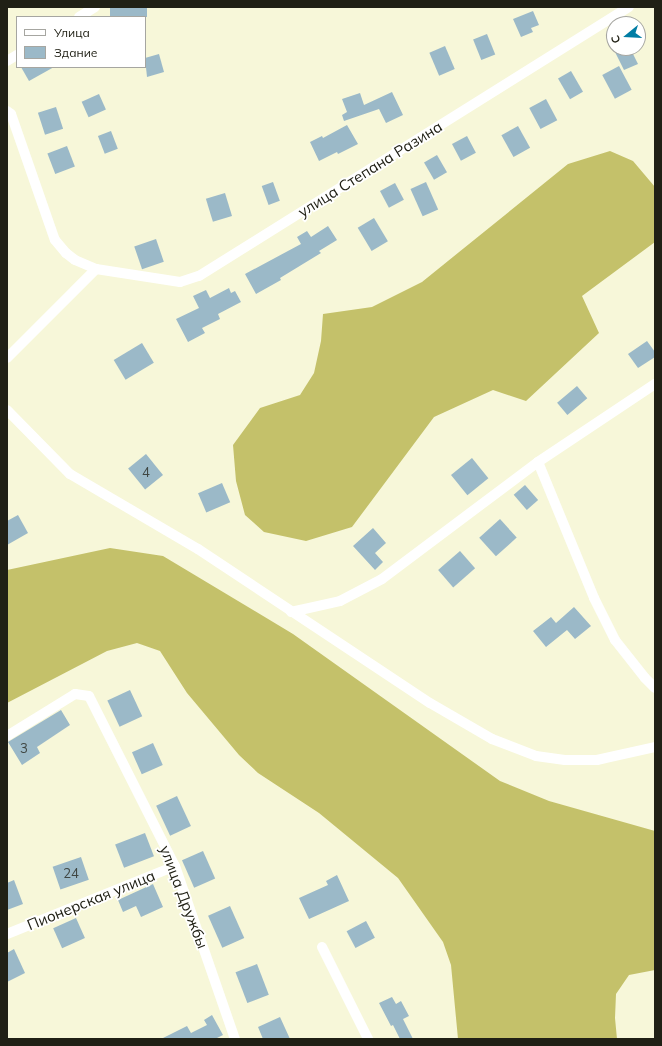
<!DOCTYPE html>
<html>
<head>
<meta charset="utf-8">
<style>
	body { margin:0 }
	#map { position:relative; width:662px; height:1046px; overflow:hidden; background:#f7f7d9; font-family:Mulish,sans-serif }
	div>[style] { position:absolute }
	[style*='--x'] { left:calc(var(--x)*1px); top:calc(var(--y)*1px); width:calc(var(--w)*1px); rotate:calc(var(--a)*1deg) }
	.forest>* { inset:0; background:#c4c16a }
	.building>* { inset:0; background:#9bb9c8; transform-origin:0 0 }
	.minor>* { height:10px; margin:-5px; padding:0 5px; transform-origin:5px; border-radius:5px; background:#fff }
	span { translate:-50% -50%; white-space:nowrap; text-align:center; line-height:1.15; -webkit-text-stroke:3.5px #fff; paint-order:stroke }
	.number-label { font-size:13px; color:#3f4642 }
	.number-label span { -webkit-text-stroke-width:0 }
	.street-label { font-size:15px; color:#202015 }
	.frame { position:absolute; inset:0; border:8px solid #202015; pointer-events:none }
	.legend { position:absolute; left:16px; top:16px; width:130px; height:52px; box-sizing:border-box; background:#fff; border:1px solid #a6a6a1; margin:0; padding:5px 7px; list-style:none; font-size:12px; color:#202015 }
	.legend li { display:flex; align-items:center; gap:8px; height:20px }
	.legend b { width:20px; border:1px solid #a6a6a1 }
	.north { position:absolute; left:606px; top:16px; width:40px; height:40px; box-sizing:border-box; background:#fff; border:1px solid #a6a6a1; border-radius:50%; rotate:252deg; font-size:11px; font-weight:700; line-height:16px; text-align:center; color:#202015 }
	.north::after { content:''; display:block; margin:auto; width:14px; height:18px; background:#017da4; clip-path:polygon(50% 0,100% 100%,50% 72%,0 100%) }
</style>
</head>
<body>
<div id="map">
	<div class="forest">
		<div style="clip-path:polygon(610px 151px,633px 161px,655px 187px,655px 242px,582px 296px,599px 333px,526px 401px,493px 390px,434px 417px,352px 527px,306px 541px,264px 532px,245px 515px,236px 481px,233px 445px,260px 408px,300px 395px,314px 373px,321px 341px,323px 314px,372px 307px,422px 282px,568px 164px)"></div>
		<div style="clip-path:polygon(110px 548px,163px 556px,293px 634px,500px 781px,549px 801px,655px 831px,655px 970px,629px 975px,616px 994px,615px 1018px,617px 1039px,458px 1039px,451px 965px,443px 942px,398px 878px,319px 813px,258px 773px,239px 755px,187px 693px,160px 651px,137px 643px,107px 651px,7px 703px,7px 570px)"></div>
	</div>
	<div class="building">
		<div style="left:110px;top:7px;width:37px;height:10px"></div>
		<div style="clip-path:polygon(533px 11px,539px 25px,531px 28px,533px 32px,521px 37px,513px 19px)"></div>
		<div style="left:487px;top:34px;width:22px;height:15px;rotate:68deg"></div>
		<div style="left:445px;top:46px;width:25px;height:17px;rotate:67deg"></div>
		<div style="clip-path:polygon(613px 48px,630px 48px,638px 64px,624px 70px)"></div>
		<div style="clip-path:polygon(159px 54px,164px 72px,147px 77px,145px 58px)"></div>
		<div style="left:619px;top:66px;width:27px;height:19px;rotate:62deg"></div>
		<div style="clip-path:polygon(21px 67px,54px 67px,29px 81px)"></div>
		<div style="left:571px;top:71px;width:24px;height:15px;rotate:60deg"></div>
		<div style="clip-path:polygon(392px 92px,403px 115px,386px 123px,379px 109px,344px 121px,342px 115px,347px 112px,342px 99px,360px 93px,364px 105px)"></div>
		<div style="left:99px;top:94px;width:17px;height:19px;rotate:66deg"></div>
		<div style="left:546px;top:99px;width:24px;height:19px;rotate:62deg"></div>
		<div style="left:56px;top:107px;width:23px;height:19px;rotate:72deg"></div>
		<div style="clip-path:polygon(347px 125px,358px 144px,338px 154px,337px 152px,319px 161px,310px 142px,322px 136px,323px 138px)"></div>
		<div style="left:518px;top:126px;width:25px;height:19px;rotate:61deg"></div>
		<div style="left:111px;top:131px;width:19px;height:14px;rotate:69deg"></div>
		<div style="left:467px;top:136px;width:19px;height:17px;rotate:62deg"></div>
		<div style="left:67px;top:146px;width:22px;height:21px;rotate:69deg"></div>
		<div style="left:437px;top:155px;width:20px;height:15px;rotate:60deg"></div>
		<div style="left:273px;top:182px;width:20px;height:12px;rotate:70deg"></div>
		<div style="left:426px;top:182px;width:30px;height:17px;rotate:66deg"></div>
		<div style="left:395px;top:183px;width:19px;height:17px;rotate:62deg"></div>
		<div style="left:225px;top:193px;width:24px;height:20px;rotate:73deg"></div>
		<div style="left:374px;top:218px;width:27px;height:19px;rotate:59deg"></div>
		<div style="clip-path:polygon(328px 226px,337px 240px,319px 251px,321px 253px,280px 278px,281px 280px,256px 294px,245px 274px,301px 244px,297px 237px,307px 231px,311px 237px)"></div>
		<div style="left:156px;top:239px;width:24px;height:23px;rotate:71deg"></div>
		<div style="clip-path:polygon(229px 288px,231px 293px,235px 291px,241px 302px,218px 314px,220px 319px,202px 328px,205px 333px,188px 342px,176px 319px,199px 308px,193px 296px,206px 290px,210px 298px)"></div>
		<div style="clip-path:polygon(647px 341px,655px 352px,655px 357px,638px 368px,628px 354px)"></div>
		<div style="left:142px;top:343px;width:23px;height:33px;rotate:59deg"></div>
		<div style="left:577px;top:386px;width:16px;height:26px;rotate:50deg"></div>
		<div style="left:146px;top:454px;width:27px;height:23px;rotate:51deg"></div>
		<div style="left:472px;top:458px;width:26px;height:27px;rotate:51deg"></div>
		<div style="left:222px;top:483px;width:21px;height:26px;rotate:67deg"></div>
		<div style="left:525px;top:485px;width:20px;height:15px;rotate:49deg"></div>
		<div style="clip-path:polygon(18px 515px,28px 533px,7px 545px,7px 521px)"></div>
		<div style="left:500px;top:519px;width:25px;height:28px;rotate:48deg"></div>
		<div style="clip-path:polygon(373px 528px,386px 543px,375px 553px,383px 562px,375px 570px,353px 546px)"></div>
		<div style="left:460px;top:551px;width:23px;height:29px;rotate:49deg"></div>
		<div style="clip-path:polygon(574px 607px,591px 626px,575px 639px,567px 630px,546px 647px,533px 631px,551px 617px,556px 623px)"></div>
		<div style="left:130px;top:690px;width:29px;height:25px;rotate:65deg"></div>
		<div style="clip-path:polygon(61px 710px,70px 725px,37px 747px,40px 753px,22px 765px,8px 742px)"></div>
		<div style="left:153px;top:743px;width:24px;height:23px;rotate:66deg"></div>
		<div style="left:177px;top:796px;width:33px;height:23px;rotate:65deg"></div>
		<div style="left:145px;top:833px;width:25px;height:32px;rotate:69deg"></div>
		<div style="left:203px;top:851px;width:30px;height:23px;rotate:66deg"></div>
		<div style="left:81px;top:857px;width:24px;height:30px;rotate:71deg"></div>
		<div style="clip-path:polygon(337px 875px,349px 901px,309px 919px,299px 898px,328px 885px,326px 881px)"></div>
		<div style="clip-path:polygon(14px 880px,23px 904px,7px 910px,7px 883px)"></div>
		<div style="clip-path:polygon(153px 884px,163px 907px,141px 917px,136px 906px,123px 912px,118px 900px)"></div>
		<div style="left:230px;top:906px;width:35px;height:24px;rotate:66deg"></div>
		<div style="left:76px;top:918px;width:22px;height:25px;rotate:66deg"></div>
		<div style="left:366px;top:921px;width:19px;height:22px;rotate:62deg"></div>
		<div style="clip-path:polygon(14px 949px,25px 973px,7px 982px,7px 953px)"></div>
		<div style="left:257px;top:964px;width:33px;height:23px;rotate:69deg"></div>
		<div style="clip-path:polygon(392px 997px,396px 1004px,401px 1001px,409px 1016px,403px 1019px,413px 1039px,400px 1039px,393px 1025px,391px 1026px,379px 1003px)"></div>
		<div style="clip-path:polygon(212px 1015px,223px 1035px,215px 1039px,161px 1039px,187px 1026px,191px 1033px,207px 1025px,204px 1020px)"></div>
		<div style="clip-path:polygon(280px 1017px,290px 1039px,263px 1039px,258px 1027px)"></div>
	</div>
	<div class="minor">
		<div style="--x:79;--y:17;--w:19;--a:-32"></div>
		<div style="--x:7;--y:61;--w:12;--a:-31"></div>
		<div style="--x:7;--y:111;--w:5;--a:37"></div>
		<div style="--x:11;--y:114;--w:133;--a:70.8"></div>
		<div style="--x:55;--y:240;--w:17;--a:50"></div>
		<div style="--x:66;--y:253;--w:11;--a:38"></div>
		<div style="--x:75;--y:260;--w:23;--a:23"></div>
		<div style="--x:96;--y:269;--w:85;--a:8.8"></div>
		<div style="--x:180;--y:282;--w:20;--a:-18"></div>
		<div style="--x:199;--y:276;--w:507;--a:-32.03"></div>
		<div style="--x:7;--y:358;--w:126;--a:-45"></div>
		<div style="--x:7;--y:410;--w:90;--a:45.5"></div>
		<div style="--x:70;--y:474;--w:148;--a:30.4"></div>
		<div style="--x:198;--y:549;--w:278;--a:33.6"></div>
		<div style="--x:430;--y:703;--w:72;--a:30.1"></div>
		<div style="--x:492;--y:739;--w:47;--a:21.1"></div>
		<div style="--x:536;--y:756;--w:29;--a:8"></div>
		<div style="--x:565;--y:760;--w:32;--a:0"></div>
		<div style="--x:597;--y:760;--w:59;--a:-12.6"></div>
		<div style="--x:538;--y:462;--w:147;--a:67.6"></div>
		<div style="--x:594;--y:598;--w:47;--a:63.4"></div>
		<div style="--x:615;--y:640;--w:48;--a:51.7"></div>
		<div style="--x:645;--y:678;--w:14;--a:45"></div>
		<div style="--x:291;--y:612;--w:50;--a:-12.7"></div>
		<div style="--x:340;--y:601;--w:47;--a:-27.6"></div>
		<div style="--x:382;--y:579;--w:195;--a:-36.9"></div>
		<div style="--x:538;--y:462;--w:141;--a:-33.7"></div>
		<div style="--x:7;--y:736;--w:80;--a:-31.7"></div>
		<div style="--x:75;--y:694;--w:14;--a:8"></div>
		<div style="--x:89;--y:696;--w:191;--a:63.2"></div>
		<div style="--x:175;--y:866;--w:183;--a:70.9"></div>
		<div style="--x:7;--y:934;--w:181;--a:-22"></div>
		<div style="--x:322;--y:947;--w:103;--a:63.4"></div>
	</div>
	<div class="number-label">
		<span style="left:146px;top:472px">4</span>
		<span style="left:24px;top:748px">3</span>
		<span style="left:71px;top:873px">24</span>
	</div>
	<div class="street-label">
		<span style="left:370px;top:169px;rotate:-32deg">улица Степана Разина</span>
		<span style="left:184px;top:897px;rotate:69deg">улица Дружбы</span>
		<span style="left:91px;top:900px;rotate:-22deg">Пионерская улица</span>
	</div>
	<div class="frame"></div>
	<ul class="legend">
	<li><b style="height:5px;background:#fff"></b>Улица</li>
	<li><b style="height:11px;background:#9bb9c8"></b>Здание</li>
	</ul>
	<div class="north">С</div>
</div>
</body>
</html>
